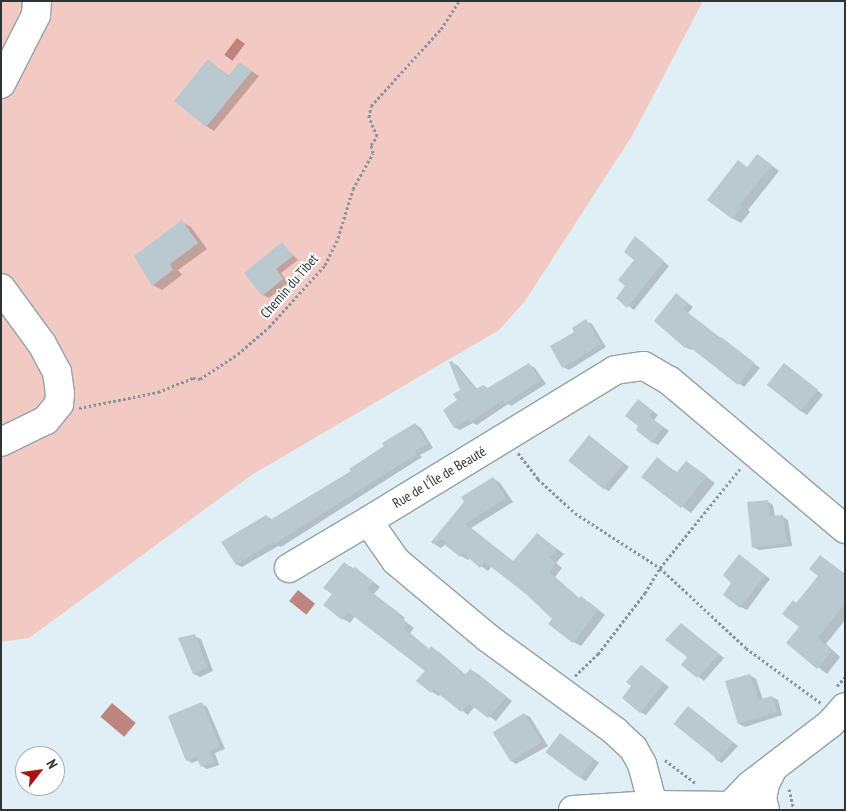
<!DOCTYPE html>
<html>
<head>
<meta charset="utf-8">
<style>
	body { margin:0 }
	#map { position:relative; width:846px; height:811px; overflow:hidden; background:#e0eff6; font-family:"PT Sans Narrow",sans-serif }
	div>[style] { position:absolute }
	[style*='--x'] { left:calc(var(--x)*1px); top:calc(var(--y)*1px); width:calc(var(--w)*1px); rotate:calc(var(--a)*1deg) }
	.green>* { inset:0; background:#f3c9c4 }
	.water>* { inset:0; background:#bd857e; transform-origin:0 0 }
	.shadow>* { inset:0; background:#0003; transform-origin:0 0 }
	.building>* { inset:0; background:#bac9cf; transform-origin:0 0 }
	.path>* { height:3px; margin-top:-1.5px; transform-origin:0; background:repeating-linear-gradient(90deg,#8a959a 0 2.5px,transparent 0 5px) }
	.roads { filter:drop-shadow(1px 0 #94a2a8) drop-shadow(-1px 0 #94a2a8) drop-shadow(0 1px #94a2a8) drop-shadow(0 -1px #94a2a8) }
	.minor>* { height:28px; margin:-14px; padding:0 14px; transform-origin:14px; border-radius:14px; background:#fff }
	span { translate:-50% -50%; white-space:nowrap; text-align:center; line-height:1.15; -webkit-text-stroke:4px #fff; paint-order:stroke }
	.street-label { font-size:14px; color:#2e3436 }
	.frame { position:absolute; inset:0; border:2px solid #2e3436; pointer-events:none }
	.north { position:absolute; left:15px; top:746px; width:50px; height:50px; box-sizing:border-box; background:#fff; border:1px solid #abaeaf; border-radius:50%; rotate:60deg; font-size:14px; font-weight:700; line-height:20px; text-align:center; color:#2e3436 }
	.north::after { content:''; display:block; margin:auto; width:18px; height:22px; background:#a81416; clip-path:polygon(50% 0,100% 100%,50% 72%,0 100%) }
</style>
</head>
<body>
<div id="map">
	<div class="green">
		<div style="clip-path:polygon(1px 1px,703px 1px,632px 136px,525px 301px,499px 330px,253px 474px,29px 638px,1px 642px)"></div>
	</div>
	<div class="water">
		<div style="left:237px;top:38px;width:10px;height:21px;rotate:37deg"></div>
		<div style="left:298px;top:590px;width:22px;height:14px;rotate:39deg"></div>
		<div style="left:112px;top:703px;width:31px;height:18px;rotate:40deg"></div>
	</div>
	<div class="shadow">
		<div style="clip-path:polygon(209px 61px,229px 76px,247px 68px,259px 76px,214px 131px,206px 126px)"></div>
		<div style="clip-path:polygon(758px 155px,779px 171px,748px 210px,750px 212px,741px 223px,732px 218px,748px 168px)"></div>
		<div style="clip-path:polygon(182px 222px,191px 227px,207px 249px,178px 270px,182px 275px,162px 290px,153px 285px)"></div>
		<div style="clip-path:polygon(641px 241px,669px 266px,634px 310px,618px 298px,627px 286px)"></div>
		<div style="clip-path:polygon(282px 244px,298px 260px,281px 273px,288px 283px,269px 298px,263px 295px)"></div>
		<div style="clip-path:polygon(677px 295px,693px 307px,688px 313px,760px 368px,744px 387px,693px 348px,691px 350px,685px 347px)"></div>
		<div style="clip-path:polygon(586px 321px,592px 324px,606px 347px,569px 370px,563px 367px,575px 332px)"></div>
		<div style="clip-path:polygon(452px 362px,458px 366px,477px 389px,484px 386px,489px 389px,529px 365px,535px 368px,546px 384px,511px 406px,508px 404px,477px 425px,473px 423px,460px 430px,454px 427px,462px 391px)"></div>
		<div style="clip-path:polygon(790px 368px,823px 395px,807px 415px,801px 411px)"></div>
		<div style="clip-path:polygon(639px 401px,658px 415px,654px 420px,669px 431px,658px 445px,652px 442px,640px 426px)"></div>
		<div style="clip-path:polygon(415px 424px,421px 428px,433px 448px,420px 455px,422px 457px,281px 547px,278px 546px,242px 567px,236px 564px,266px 516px,273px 520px,352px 472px)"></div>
		<div style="clip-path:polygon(595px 441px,629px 467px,609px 491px,603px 488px)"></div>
		<div style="clip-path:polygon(657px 459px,678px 473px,686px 462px,715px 483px,691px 513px,643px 477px)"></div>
		<div style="clip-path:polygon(493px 478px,500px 483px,513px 502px,471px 528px,514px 562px,538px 535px,564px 554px,556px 563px,562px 568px,555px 577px,580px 599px,589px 602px,605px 615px,581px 646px,574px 642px,554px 618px,528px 594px,492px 566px,488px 571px,470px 558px,468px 560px,461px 556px,446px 544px,441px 548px,434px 544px)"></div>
		<div style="clip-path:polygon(767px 501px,773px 505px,775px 517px,782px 516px,788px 520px,792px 546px,759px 550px,753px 547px)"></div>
		<div style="clip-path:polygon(821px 557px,845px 574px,845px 620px,826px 644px,840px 657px,827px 674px,788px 643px,801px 627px,797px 604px,820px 576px)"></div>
		<div style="clip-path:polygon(745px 559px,770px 579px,747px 610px,741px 607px)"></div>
		<div style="clip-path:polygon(344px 563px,362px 573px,380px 587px,374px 594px,405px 618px,403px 620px,414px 628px,410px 633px,430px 650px,432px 648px,439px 652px,466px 675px,471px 670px,478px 674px,512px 701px,496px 721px,475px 706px,468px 715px,441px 694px,439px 696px,432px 692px,427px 671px,355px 616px,350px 623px,343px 619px,333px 594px)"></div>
		<div style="clip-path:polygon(681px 624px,724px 658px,704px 681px,683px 665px,689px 657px)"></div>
		<div style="clip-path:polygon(194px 636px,201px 639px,213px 671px,200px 677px,194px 674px)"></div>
		<div style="clip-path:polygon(642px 666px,669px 687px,646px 715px,640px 712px,633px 686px)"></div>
		<div style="clip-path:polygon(750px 675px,756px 679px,763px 700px,772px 697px,778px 700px,782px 715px,745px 727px,739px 724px,726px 682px)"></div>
		<div style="clip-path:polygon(202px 704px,207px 707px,225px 749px,215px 753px,219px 765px,207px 769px,202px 766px,199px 760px,192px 763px,187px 760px)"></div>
		<div style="clip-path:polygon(694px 711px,738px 746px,722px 763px,716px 760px)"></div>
		<div style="clip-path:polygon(524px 714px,530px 717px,548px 746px,516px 764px,510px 760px)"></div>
		<div style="left:561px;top:735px;width:47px;height:23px;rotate:36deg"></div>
	</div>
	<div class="building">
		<div style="clip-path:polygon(208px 59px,228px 76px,240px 62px,252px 71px,206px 127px,174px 101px)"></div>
		<div style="clip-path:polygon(757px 154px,772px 165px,740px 204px,742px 206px,732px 219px,707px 200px,738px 160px,747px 167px)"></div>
		<div style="clip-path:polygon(182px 220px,198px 243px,170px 264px,173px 270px,152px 286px,134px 256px)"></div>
		<div style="clip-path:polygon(635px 236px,664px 261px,627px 308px,616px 298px,625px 286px,618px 280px,634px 260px,624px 252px)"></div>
		<div style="clip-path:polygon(282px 242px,293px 256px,276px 269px,283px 279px,262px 296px,244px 273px)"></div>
		<div style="clip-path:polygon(676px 293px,688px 303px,683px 309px,720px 339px,721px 337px,755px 363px,738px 385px,687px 345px,685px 348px,654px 321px)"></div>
		<div style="clip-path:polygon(586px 319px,601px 344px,562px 368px,550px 346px,574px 332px,572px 328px)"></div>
		<div style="clip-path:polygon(452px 361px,475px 389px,484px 385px,486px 389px,529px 363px,541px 380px,504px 404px,503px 400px,470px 422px,468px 419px,454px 428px,443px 410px,457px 400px,453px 394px,460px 390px,449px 362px)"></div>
		<div style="left:784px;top:363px;width:43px;height:28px;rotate:38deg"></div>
		<div style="clip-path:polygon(638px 399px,653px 411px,649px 416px,663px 427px,652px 443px,636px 430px,638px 426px,625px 416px)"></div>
		<div style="clip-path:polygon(415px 423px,428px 444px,415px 451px,417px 454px,274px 544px,273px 542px,236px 565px,221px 542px,266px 515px,270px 520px,351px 471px,349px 469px,384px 446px,382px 443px)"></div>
		<div style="left:589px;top:435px;width:45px;height:33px;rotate:39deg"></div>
		<div style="clip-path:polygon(657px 457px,676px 473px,686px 461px,707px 476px,681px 508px,641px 477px)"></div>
		<div style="clip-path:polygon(493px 477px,506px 498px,465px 524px,513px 561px,537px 533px,557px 549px,549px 558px,556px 563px,549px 572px,579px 598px,581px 596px,598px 610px,573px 643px,548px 624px,552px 619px,527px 595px,485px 562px,480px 568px,463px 553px,460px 557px,445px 545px,447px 543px,442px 539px,433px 544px,431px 542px,464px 502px,461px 497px)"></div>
		<div style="clip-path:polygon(768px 500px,770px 516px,783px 515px,787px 543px,752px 548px,747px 502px)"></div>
		<div style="clip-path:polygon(739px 554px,765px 575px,740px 608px,723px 595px,731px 583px,723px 575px)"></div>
		<div style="clip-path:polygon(820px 555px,845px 574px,845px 603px,818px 638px,832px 651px,817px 669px,786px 643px,799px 627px,782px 614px,793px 600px,796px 603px,818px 576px,809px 569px)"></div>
		<div style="clip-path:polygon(344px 562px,353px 569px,355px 567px,374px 582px,367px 589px,399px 613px,397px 615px,408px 623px,404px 629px,429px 649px,431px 646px,465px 675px,470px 669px,506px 697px,488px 718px,468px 703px,461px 712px,434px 690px,431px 693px,416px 681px,425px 671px,348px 612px,342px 620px,323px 605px,332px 594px,323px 588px)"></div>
		<div style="clip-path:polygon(681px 623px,719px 654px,697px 678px,681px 665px,687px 657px,665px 640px)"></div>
		<div style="clip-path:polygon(195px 634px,207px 667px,193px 674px,178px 638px)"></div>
		<div style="clip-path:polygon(641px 665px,664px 683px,640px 713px,622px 698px,631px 686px,626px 682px)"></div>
		<div style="clip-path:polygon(750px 674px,758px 700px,772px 696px,777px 712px,738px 724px,725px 681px)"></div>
		<div style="clip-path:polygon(202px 702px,220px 747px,210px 751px,214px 762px,201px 767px,196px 757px,186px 761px,168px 716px)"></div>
		<div style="left:688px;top:706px;width:58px;height:23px;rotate:39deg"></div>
		<div style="left:524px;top:713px;width:34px;height:37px;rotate:58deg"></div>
		<div style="left:560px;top:733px;width:43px;height:24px;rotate:37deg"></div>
	</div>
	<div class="path">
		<div style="--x:79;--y:408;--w:81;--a:-11.4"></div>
		<div style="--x:158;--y:392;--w:38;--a:-22"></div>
		<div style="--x:193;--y:378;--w:7;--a:8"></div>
		<div style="--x:200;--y:379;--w:45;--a:-33.3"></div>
		<div style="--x:238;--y:354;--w:41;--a:-41.1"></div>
		<div style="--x:269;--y:327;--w:84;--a:-47.9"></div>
		<div style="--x:325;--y:265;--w:30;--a:-64"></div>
		<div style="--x:338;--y:238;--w:51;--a:-73"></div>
		<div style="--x:353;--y:189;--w:41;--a:-60.9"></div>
		<div style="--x:373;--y:153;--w:8;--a:-104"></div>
		<div style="--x:371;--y:145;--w:11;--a:-56"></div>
		<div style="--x:377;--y:136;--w:21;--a:-113"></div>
		<div style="--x:369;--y:117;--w:11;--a:-80"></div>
		<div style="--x:371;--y:106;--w:104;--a:-47.7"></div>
		<div style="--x:441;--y:29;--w:33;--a:-57"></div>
		<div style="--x:518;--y:453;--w:33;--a:52"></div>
		<div style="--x:538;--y:479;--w:50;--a:42.6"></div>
		<div style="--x:575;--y:513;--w:101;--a:32.9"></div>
		<div style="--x:660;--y:568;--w:127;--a:-51.1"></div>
		<div style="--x:575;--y:676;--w:32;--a:-44"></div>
		<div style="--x:598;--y:654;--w:77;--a:-52.4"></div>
		<div style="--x:645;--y:593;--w:29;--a:-59"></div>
		<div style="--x:660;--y:568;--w:117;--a:42.9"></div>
		<div style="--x:746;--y:648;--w:93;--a:36.3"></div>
		<div style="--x:837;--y:686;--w:12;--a:-48"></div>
		<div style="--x:665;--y:760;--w:39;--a:37"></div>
		<div style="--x:789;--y:789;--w:22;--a:77"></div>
	</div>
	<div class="roads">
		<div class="minor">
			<div style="--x:1;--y:84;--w:77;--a:-63.1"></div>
			<div style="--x:36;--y:15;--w:14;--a:-86"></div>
			<div style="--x:1;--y:288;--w:69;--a:53.8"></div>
			<div style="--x:42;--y:344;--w:32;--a:62"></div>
			<div style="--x:57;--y:372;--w:21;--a:82"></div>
			<div style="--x:60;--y:393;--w:11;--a:95"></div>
			<div style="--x:59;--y:404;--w:21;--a:129"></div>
			<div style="--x:46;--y:420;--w:50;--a:153.9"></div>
			<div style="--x:289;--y:568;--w:92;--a:-30.7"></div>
			<div style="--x:653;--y:805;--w:42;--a:-105"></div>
			<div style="--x:642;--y:764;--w:18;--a:-119"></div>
			<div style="--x:633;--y:748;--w:25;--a:-137"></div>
			<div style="--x:615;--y:731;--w:157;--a:-143.8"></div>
			<div style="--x:488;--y:638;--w:120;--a:-140.1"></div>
			<div style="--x:396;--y:561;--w:49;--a:-125"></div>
			<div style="--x:368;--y:521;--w:289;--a:-31.4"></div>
			<div style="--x:615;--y:370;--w:29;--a:-8"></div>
			<div style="--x:644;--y:366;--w:30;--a:30"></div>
			<div style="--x:670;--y:381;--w:229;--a:40.2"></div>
			<div style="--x:730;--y:806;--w:28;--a:-46"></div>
			<div style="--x:749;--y:786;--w:103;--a:-37.5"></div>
			<div style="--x:831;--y:723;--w:21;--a:-49"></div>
			<div style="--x:573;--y:810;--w:80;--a:-3.6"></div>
			<div style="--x:653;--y:805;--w:77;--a:0.7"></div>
			<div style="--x:730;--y:806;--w:14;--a:17"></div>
			<div style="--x:765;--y:810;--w:11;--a:-105"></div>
			<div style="--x:762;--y:799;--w:15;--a:-79"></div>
			<div style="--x:765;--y:784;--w:16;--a:-63"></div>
		</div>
	</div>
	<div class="street-label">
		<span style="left:289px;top:286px;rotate:-49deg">Chemin du Tibet</span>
		<span style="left:439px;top:477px;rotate:-31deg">Rue de l'Île de Beauté</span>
	</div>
	<div class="frame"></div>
	<div class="north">N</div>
</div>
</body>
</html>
